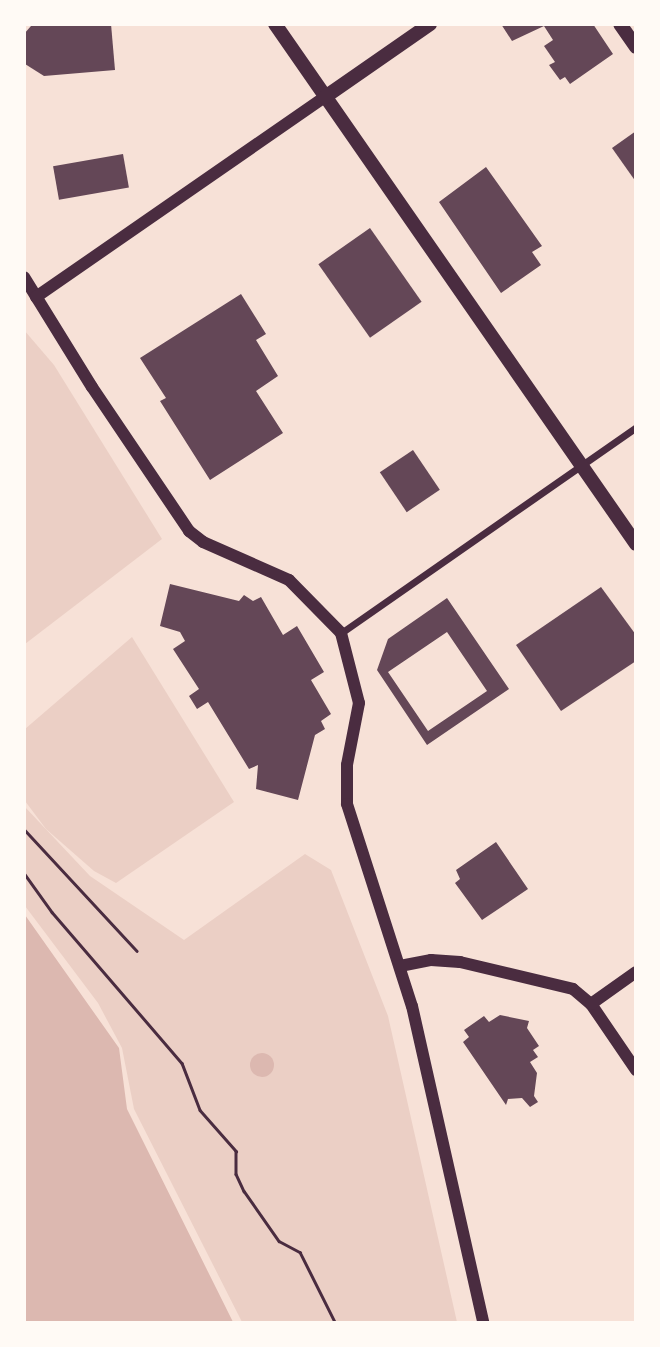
<!DOCTYPE html>
<html>
<head>
<meta charset="utf-8">
<style>
	body { margin:0 }
	#map { position:relative; width:660px; height:1347px; overflow:hidden; background:#f7e1d7; font-family:"Source Serif 4",serif }
	div>[style] { position:absolute }
	[style*='--x'] { left:calc(var(--x)*1px); top:calc(var(--y)*1px); width:calc(var(--w)*1px); rotate:calc(var(--a)*1deg) }
	.green>* { inset:0; background:#ebcfc5 }
	.water>* { inset:0; background:#dcb8b0 }
	.round { border-radius:50% }
	.building>* { inset:0; background:#644757; transform-origin:0 0 }
	.path>* { height:2.5px; margin:-1.25px; padding:0 1.25px; transform-origin:1.25px; border-radius:1.25px; background:#4a2c40 }
	.minor>* { height:7px; margin:-3.5px; padding:0 3.5px; transform-origin:3.5px; border-radius:3.5px; background:#4a2c40 }
	.tertiary>* { height:12px; margin:-6px; padding:0 6px; transform-origin:6px; border-radius:6px; background:#4a2c40 }
	.secondary>* { height:14px; margin:-7px; padding:0 7px; transform-origin:7px; border-radius:7px; background:#4a2c40 }
	span { translate:-50% -50%; white-space:nowrap; text-align:center; line-height:1.15; -webkit-text-stroke:7px #fffaf5; paint-order:stroke }
	.frame { position:absolute; inset:0; border:26px solid #fffaf5; pointer-events:none }
</style>
</head>
<body>
<div id="map">
	<div class="green">
		<div style="clip-path:polygon(24px 330px,54px 365px,162px 539px,25px 644px)"></div>
		<div style="clip-path:polygon(132px 637px,234px 802px,116px 883px,94px 871px,46px 829px,25px 801px,25px 729px)"></div>
		<div style="clip-path:polygon(25px 807px,90px 876px,184px 940px,305px 854px,331px 870px,388px 1016px,457px 1322px,242px 1322px,134px 1109px,122px 1048px,98px 1003px,25px 906px)"></div>
	</div>
	<div class="water">
		<div style="clip-path:polygon(25px 915px,119px 1048px,127px 1109px,233px 1322px,25px 1322px)"></div>
		<div class="round" style="left:250px;top:1053px;width:24px;height:24px"></div>
	</div>
	<div class="building">
		<div style="clip-path:polygon(111px 24px,115px 70px,44px 76px,25px 64px,24px 34px,31px 26px)"></div>
		<div style="clip-path:polygon(501px 24px,593px 24px,613px 54px,570px 84px,565px 77px,560px 80px,549px 65px,555px 62px,544px 46px,553px 40px,544px 26px,512px 41px)"></div>
		<div style="clip-path:polygon(636px 131px,636px 182px,612px 148px)"></div>
		<div style="left:123px;top:154px;width:34px;height:71px;rotate:80deg"></div>
		<div style="clip-path:polygon(486px 167px,542px 246px,532px 252px,541px 265px,501px 293px,439px 202px)"></div>
		<div style="left:370px;top:228px;width:90px;height:63px;rotate:55deg"></div>
		<div style="clip-path:polygon(241px 294px,266px 334px,256px 340px,278px 376px,256px 391px,283px 433px,210px 480px,160px 401px,166px 398px,140px 358px)"></div>
		<div style="left:413px;top:450px;width:48px;height:40px;rotate:56deg"></div>
		<div style="clip-path:polygon(170px 584px,239px 601px,244px 595px,253px 601px,261px 597px,283px 635px,297px 626px,324px 672px,311px 680px,331px 714px,321px 721px,325px 729px,315px 735px,298px 800px,256px 789px,258px 765px,249px 769px,208px 702px,197px 709px,189px 696px,199px 689px,173px 649px,185px 641px,180px 632px,160px 626px)"></div>
		<div style="clip-path:polygon(601px 587px,636px 635px,636px 661px,561px 711px,516px 645px)"></div>
		<div style="clip-path:polygon(evenodd,447px 598px,509px 689px,427px 745px,377px 670px,388px 639px,447px 598px,447px 632px,487px 691px,428px 731px,388px 672px,447px 632px)"></div>
		<div style="clip-path:polygon(496px 842px,528px 889px,482px 920px,455px 883px,460px 879px,456px 870px)"></div>
		<div style="clip-path:polygon(500px 1015px,529px 1021px,527px 1028px,539px 1046px,533px 1050px,538px 1057px,530px 1062px,537px 1073px,534px 1096px,538px 1102px,530px 1107px,522px 1098px,508px 1099px,506px 1105px,463px 1042px,469px 1037px,464px 1030px,484px 1016px,489px 1022px)"></div>
	</div>
	<div class="path">
		<div style="--x:24;--y:829;--w:166;--a:47.2"></div>
		<div style="--x:24;--y:873;--w:48;--a:54.3"></div>
		<div style="--x:52;--y:912;--w:199;--a:49.3"></div>
		<div style="--x:182;--y:1063;--w:50;--a:69"></div>
		<div style="--x:200;--y:1110;--w:55;--a:48.7"></div>
		<div style="--x:236;--y:1151;--w:23;--a:90"></div>
		<div style="--x:236;--y:1174;--w:19;--a:65"></div>
		<div style="--x:244;--y:1191;--w:61;--a:55"></div>
		<div style="--x:279;--y:1241;--w:24;--a:28"></div>
		<div style="--x:300;--y:1252;--w:78;--a:63.4"></div>
	</div>
	<div class="minor">
		<div style="--x:341;--y:633;--w:360;--a:-34.9"></div>
	</div>
	<div class="tertiary">
		<div style="--x:24;--y:277;--w:129;--a:58.3"></div>
		<div style="--x:92;--y:387;--w:174;--a:56"></div>
		<div style="--x:189;--y:531;--w:18;--a:38"></div>
		<div style="--x:203;--y:542;--w:94;--a:23.8"></div>
		<div style="--x:289;--y:580;--w:74;--a:45.5"></div>
		<div style="--x:341;--y:633;--w:72;--a:75.6"></div>
		<div style="--x:359;--y:703;--w:63;--a:101"></div>
		<div style="--x:347;--y:765;--w:39;--a:90"></div>
		<div style="--x:347;--y:804;--w:212;--a:72.2"></div>
		<div style="--x:412;--y:1006;--w:324;--a:77.3"></div>
		<div style="--x:36;--y:297;--w:351;--a:-34.7"></div>
		<div style="--x:400;--y:966;--w:32;--a:-11"></div>
		<div style="--x:431;--y:960;--w:29;--a:4"></div>
		<div style="--x:460;--y:962;--w:116;--a:13.4"></div>
		<div style="--x:573;--y:989;--w:23;--a:40"></div>
		<div style="--x:591;--y:1004;--w:80;--a:55.7"></div>
		<div style="--x:591;--y:1004;--w:55;--a:-35.4"></div>
	</div>
	<div class="secondary">
		<div style="--x:275;--y:24;--w:633;--a:55.23"></div>
		<div style="--x:620;--y:24;--w:28;--a:55"></div>
		<div style="--x:325;--y:97;--w:128;--a:-34.8"></div>
	</div>
	<div class="frame"></div>
</div>
</body>
</html>
